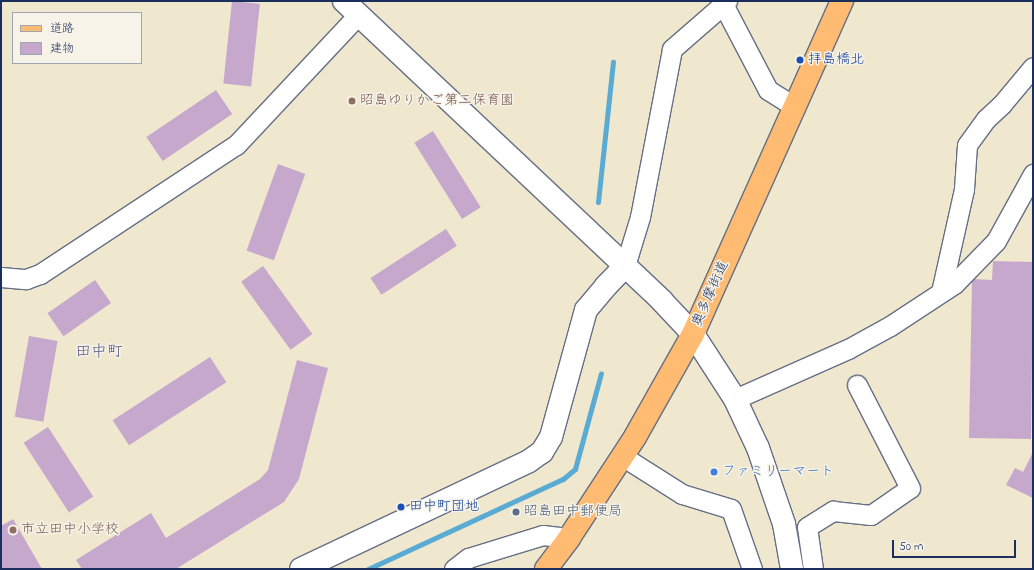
<!DOCTYPE html>
<html>
<head>
<meta charset="utf-8">
<style>
	body { margin:0 }
	#map { position:relative; width:1034px; height:570px; overflow:hidden; background:#efe7ce; font-family:"Indie Flower","Klee One",sans-serif }
	div>[style] { position:absolute }
	[style*='--x'] { left:calc(var(--x)*1px); top:calc(var(--y)*1px); width:calc(var(--w)*1px); rotate:calc(var(--a)*1deg) }
	.stream>* { height:5px; margin:-2.5px; padding:0 2.5px; transform-origin:2.5px; border-radius:2.5px; background:#59abd4 }
	.building>* { inset:0; background:#c6a8cd; transform-origin:0 0 }
	.roads { filter:drop-shadow(1px 0 #656f85) drop-shadow(-1px 0 #656f85) drop-shadow(0 1px #656f85) drop-shadow(0 -1px #656f85) }
	.minor>* { height:19px; margin:-9.5px; padding:0 9.5px; transform-origin:9.5px; border-radius:9.5px; background:#fff }
	.tertiary>* { height:22px; margin:-11px; padding:0 11px; transform-origin:11px; border-radius:11px; background:#fff }
	.primary>* { height:22px; margin:-11px; padding:0 11px; transform-origin:11px; border-radius:11px; background:#ffbb71 }
	.dots>* { width:11px; height:11px; translate:-50% -50%; box-sizing:border-box; border:2px solid #f7f3e8; border-radius:50% }
	span { translate:-50% -50%; white-space:nowrap; text-align:center; line-height:1.15; -webkit-text-stroke:3px #f7f3e8; paint-order:stroke }
	.transit-label { font-size:14px; color:#164399 }
	.left { translate:0 -50%; text-align:left }
	.education-label { font-size:14px; color:#785e54 }
	.street-label { font-size:14px; color:#1b2f5e }
	.shop-label { font-size:14px; color:#366cbe }
	.service-label { font-size:14px; color:#4e5e75 }
	.quarter-label { font-size:16px; color:#575985 }
	.frame { position:absolute; inset:0; border:2px solid #1b2f5e; pointer-events:none }
	.legend { position:absolute; left:12px; top:12px; width:130px; height:52px; box-sizing:border-box; background:#f7f3e8; border:1px solid #9fa5b1; margin:0; padding:5px 7px; list-style:none; font-size:12px; color:#1b2f5e }
	.legend li { display:flex; align-items:center; gap:8px; height:20px }
	.legend b { width:20px; border:1px solid #9fa5b1 }
	.scale { position:absolute; left:892px; top:540px; width:124px; height:18px; box-sizing:border-box; border:2px solid #1b2f5e; border-top:0; padding-left:5px; font-size:12px; line-height:14px; white-space:nowrap; color:#1b2f5e; -webkit-text-stroke:3px #f7f3e8; paint-order:stroke }
</style>
</head>
<body>
<div id="map">
	<div class="stream">
		<div style="--x:598;--y:202;--w:141;--a:-83.9"></div>
		<div style="--x:368;--y:569;--w:215;--a:-24.8"></div>
		<div style="--x:563;--y:479;--w:16;--a:-40"></div>
		<div style="--x:575;--y:469;--w:99;--a:-74.8"></div>
	</div>
	<div class="building">
		<div style="left:232px;top:1px;width:28px;height:83px;rotate:6deg"></div>
		<div style="left:216px;top:90px;width:29px;height:84px;rotate:56deg"></div>
		<div style="left:433px;top:131px;width:90px;height:22px;rotate:58deg"></div>
		<div style="left:278px;top:164px;width:29px;height:92px;rotate:20deg"></div>
		<div style="left:446px;top:229px;width:20px;height:90px;rotate:57deg"></div>
		<div style="clip-path:polygon(993px 261px,1033px 262px,1031px 439px,969px 438px,972px 281px,974px 279px,992px 280px)"></div>
		<div style="left:263px;top:266px;width:84px;height:27px;rotate:54deg"></div>
		<div style="left:95px;top:280px;width:28px;height:58px;rotate:55deg"></div>
		<div style="left:29px;top:336px;width:29px;height:82px;rotate:10deg"></div>
		<div style="left:210px;top:357px;width:30px;height:116px;rotate:57deg"></div>
		<div style="clip-path:polygon(297px 360px,328px 368px,299px 479px,284px 502px,176px 569px,82px 569px,76px 560px,151px 513px,166px 538px,260px 479px,268px 470px)"></div>
		<div style="left:48px;top:427px;width:83px;height:29px;rotate:57deg"></div>
		<div style="clip-path:polygon(1033px 452px,1033px 498px,1006px 485px,1015px 468px,1023px 472px)"></div>
		<div style="clip-path:polygon(13px 519px,42px 569px,1px 569px,1px 526px)"></div>
	</div>
	<div class="roads">
		<div class="minor">
			<div style="--x:723;--y:4;--w:97;--a:62.4"></div>
			<div style="--x:768;--y:90;--w:31;--a:32"></div>
			<div style="--x:625;--y:266;--w:51;--a:-73"></div>
			<div style="--x:640;--y:217;--w:171;--a:-79.2"></div>
			<div style="--x:672;--y:49;--w:73;--a:-41.1"></div>
			<div style="--x:1;--y:277;--w:25;--a:5"></div>
			<div style="--x:26;--y:279;--w:15;--a:-20"></div>
			<div style="--x:40;--y:274;--w:235;--a:-33.4"></div>
			<div style="--x:236;--y:145;--w:178;--a:-46.8"></div>
			<div style="--x:941;--y:292;--w:106;--a:-77.4"></div>
			<div style="--x:964;--y:189;--w:44;--a:-86.1"></div>
			<div style="--x:967;--y:145;--w:32;--a:-54"></div>
			<div style="--x:986;--y:119;--w:22;--a:-43"></div>
			<div style="--x:1002;--y:104;--w:48;--a:-50"></div>
			<div style="--x:735;--y:399;--w:124;--a:-23.9"></div>
			<div style="--x:848;--y:349;--w:48;--a:-28.7"></div>
			<div style="--x:890;--y:326;--w:77;--a:-33.3"></div>
			<div style="--x:954;--y:284;--w:60;--a:-45.7"></div>
			<div style="--x:996;--y:241;--w:77;--a:-61.1"></div>
			<div style="--x:622;--y:456;--w:71;--a:32.3"></div>
			<div style="--x:682;--y:494;--w:51;--a:17"></div>
			<div style="--x:731;--y:509;--w:64;--a:70.7"></div>
			<div style="--x:454;--y:569;--w:18;--a:-38"></div>
			<div style="--x:468;--y:558;--w:78;--a:-17"></div>
			<div style="--x:543;--y:535;--w:26;--a:7"></div>
			<div style="--x:813;--y:569;--w:42;--a:-98.1"></div>
			<div style="--x:807;--y:527;--w:31;--a:-32"></div>
			<div style="--x:833;--y:511;--w:38;--a:6"></div>
			<div style="--x:871;--y:515;--w:47;--a:-34.7"></div>
			<div style="--x:910;--y:488;--w:116;--a:-117.2"></div>
		</div>
		<div class="tertiary">
			<div style="--x:344;--y:1;--w:436;--a:43.3"></div>
			<div style="--x:661;--y:300;--w:47;--a:46.7"></div>
			<div style="--x:693;--y:334;--w:77;--a:57.1"></div>
			<div style="--x:735;--y:399;--w:54;--a:64.9"></div>
			<div style="--x:758;--y:448;--w:80;--a:71.1"></div>
			<div style="--x:784;--y:524;--w:46;--a:79.9"></div>
			<div style="--x:301;--y:569;--w:252;--a:-25.3"></div>
			<div style="--x:529;--y:461;--w:16;--a:-35"></div>
			<div style="--x:542;--y:452;--w:17;--a:-59"></div>
			<div style="--x:551;--y:437;--w:132;--a:-74.6"></div>
			<div style="--x:586;--y:310;--w:31;--a:-50"></div>
			<div style="--x:606;--y:286;--w:28;--a:-46"></div>
		</div>
		<div class="primary">
			<div style="--x:546;--y:569;--w:39;--a:-53"></div>
			<div style="--x:569;--y:538;--w:121;--a:-56.8"></div>
			<div style="--x:635;--y:437;--w:118;--a:-60.6"></div>
			<div style="--x:693;--y:334;--w:365;--a:-65.9"></div>
		</div>
	</div>
	<div class="dots">
		<div style="left:800px;top:60px;background:#1a4fb4"></div>
		<div style="left:352px;top:101px;background:#8d6e63"></div>
		<div style="left:714px;top:472px;background:#3f7fe0"></div>
		<div style="left:401px;top:507px;background:#1a4fb4"></div>
		<div style="left:516px;top:512px;background:#5c6f8a"></div>
		<div style="left:13px;top:530px;background:#8d6e63"></div>
	</div>
	<div class="transit-label">
		<span class="left" style="left:808px;top:60px">拝島橋北</span>
		<span class="left" style="left:409px;top:507px">田中町団地</span>
	</div>
	<div class="education-label">
		<span class="left" style="left:360px;top:101px">昭島ゆりかご第二保育園</span>
		<span class="left" style="left:21px;top:530px">市立田中小学校</span>
	</div>
	<div class="street-label">
		<span style="left:711px;top:294px;rotate:-66deg">奥多摩街道</span>
	</div>
	<div class="shop-label">
		<span class="left" style="left:722px;top:472px">ファミリーマート</span>
	</div>
	<div class="service-label">
		<span class="left" style="left:524px;top:512px">昭島田中郵便局</span>
	</div>
	<div class="quarter-label">
		<span style="left:99px;top:352px">田中町</span>
	</div>
	<div class="frame"></div>
	<ul class="legend">
	<li><b style="height:5px;background:#ffbb71"></b>道路</li>
	<li><b style="height:11px;background:#c6a8cd"></b>建物</li>
	</ul>
	<div class="scale">50 m</div>
</div>
</body>
</html>
